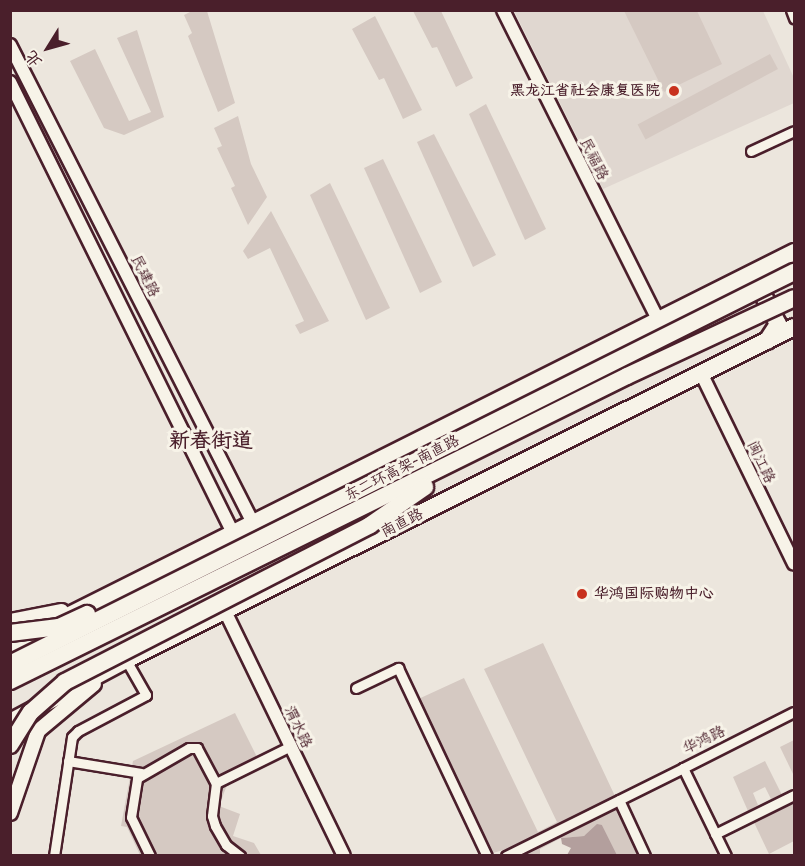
<!DOCTYPE html>
<html>
<head>
<meta charset="utf-8">
<style>
	body { margin:0 }
	#map { position:relative; width:805px; height:866px; overflow:hidden; background:#ece6dd; font-family:Pangolin,"LXGW WenKai TC",sans-serif }
	div>[style] { position:absolute }
	[style*='--x'] { left:calc(var(--x)*1px); top:calc(var(--y)*1px); width:calc(var(--w)*1px); rotate:calc(var(--a)*1deg) }
	.built>* { inset:0; background:#e0d7d0 }
	.green>* { inset:0; background:#d5c9c2; transform-origin:0 0 }
	.water>* { inset:0; background:#b39f9d }
	.roads { filter:drop-shadow(2px 0 #4a1f2b) drop-shadow(-2px 0 #4a1f2b) drop-shadow(0 2px #4a1f2b) drop-shadow(0 -2px #4a1f2b) }
	.street>* { height:9px; margin:-4.5px; padding:0 4.5px; transform-origin:4.5px; border-radius:4.5px; background:#f7f3e8 }
	.secondary>* { height:12px; margin:-6px; padding:0 6px; transform-origin:6px; border-radius:6px; background:#f7f3e8 }
	.primary>* { height:14px; margin:-7px; padding:0 7px; transform-origin:7px; border-radius:7px; background:#f7f3e8 }
	.highway>* { height:16px; margin:-8px; padding:0 8px; transform-origin:8px; border-radius:8px; background:#f7f3e8 }
	.bridges { filter:drop-shadow(2px 0 #4a1f2b) drop-shadow(-2px 0 #4a1f2b) drop-shadow(0 2px #4a1f2b) drop-shadow(0 -2px #4a1f2b) }
	.highway-bridge>* { height:16px; margin:-8px; padding:0 8px; transform-origin:8px; border-radius:8px; background:#f7f3e8 }
	.dots>* { width:16px; height:16px; translate:-50% -50%; box-sizing:border-box; border:3px solid #f7f3e8; border-radius:50% }
	span { translate:-50% -50%; white-space:nowrap; text-align:center; line-height:1.15; -webkit-text-stroke:6px #f7f3e8; paint-order:stroke }
	.poi-label { font-size:15px; color:#4a1f2b; font-weight:700 }
	.right { translate:-100% -50%; text-align:right }
	.left { translate:0 -50%; text-align:left }
	.street-label { font-size:15px; color:#4a1f2b }
	.district-label { font-size:21px; color:#4a1f2b; font-weight:700 }
	.frame { position:absolute; inset:0; border:12px solid #4a1f2b; pointer-events:none }
	.north { position:absolute; left:18px; top:18px; width:60px; height:60px; -webkit-text-stroke:4px #f7f3e8; paint-order:stroke; rotate:233deg; font-size:16px; font-weight:700; line-height:24px; text-align:center; color:#4a1f2b }
	.north::after { content:''; display:block; margin:auto; width:21px; height:27px; background:#4a1f2b; clip-path:polygon(50% 0,100% 100%,50% 72%,0 100%) }
</style>
</head>
<body>
<div id="map">
	<div class="built">
		<div style="clip-path:polygon(514px 11px,763px 11px,794px 78px,794px 103px,603px 189px)"></div>
	</div>
	<div class="green">
		<div style="clip-path:polygon(192px 11px,207px 11px,235px 103px,218px 112px,188px 36px,192px 33px,184px 15px)"></div>
		<div style="clip-path:polygon(413px 11px,441px 11px,473px 78px,456px 87px,437px 47px,432px 48px)"></div>
		<div style="clip-path:polygon(624px 11px,697px 11px,722px 64px,664px 92px)"></div>
		<div style="clip-path:polygon(375px 16px,422px 110px,403px 119px,384px 78px,379px 80px,352px 29px)"></div>
		<div style="clip-path:polygon(137px 30px,164px 117px,124px 135px,104px 128px,70px 61px,95px 49px,129px 121px,151px 112px,117px 38px)"></div>
		<div style="left:770px;top:54px;width:17px;height:150px;rotate:62deg"></div>
		<div style="clip-path:polygon(486px 104px,546px 229px,525px 240px,469px 114px)"></div>
		<div style="clip-path:polygon(238px 116px,251px 164px,267px 197px,248px 225px,231px 188px,235px 186px,217px 148px,222px 146px,214px 128px)"></div>
		<div style="clip-path:polygon(434px 134px,496px 255px,473px 267px,417px 142px)"></div>
		<div style="clip-path:polygon(383px 159px,442px 282px,420px 293px,364px 168px)"></div>
		<div style="clip-path:polygon(330px 183px,390px 308px,366px 320px,310px 195px)"></div>
		<div style="clip-path:polygon(271px 211px,329px 321px,300px 334px,295px 325px,304px 321px,270px 248px,248px 259px,243px 251px)"></div>
		<div style="clip-path:polygon(543px 643px,614px 794px,624px 810px,629px 808px,652px 855px,617px 855px,602px 825px,584px 836px,561px 838px,540px 849px,540px 855px,510px 855px,506px 849px,487px 855px,414px 701px,464px 678px,538px 832px,557px 822px,484px 669px)"></div>
		<div style="clip-path:polygon(235px 713px,262px 767px,227px 785px,219px 806px,240px 814px,233px 836px,254px 843px,261px 855px,140px 855px,127px 827px,121px 826px,133px 761px)"></div>
		<div style="clip-path:polygon(794px 740px,794px 776px,780px 747px)"></div>
		<div style="clip-path:polygon(765px 761px,782px 795px,771px 799px,765px 787px,753px 793px,758px 805px,748px 811px,733px 777px)"></div>
		<div style="clip-path:polygon(794px 795px,794px 841px,769px 854px,751px 816px)"></div>
	</div>
	<div class="water">
		<div style="clip-path:polygon(597px 824px,602px 825px,617px 855px,567px 855px,571px 848px,562px 844px,561px 838px,584px 836px)"></div>
	</div>
	<div class="roads">
		<div class="street">
			<div style="--x:791;--y:10;--w:9;--a:69"></div>
			<div style="--x:751;--y:151;--w:47;--a:-24.9"></div>
			<div style="--x:356;--y:688;--w:47;--a:-25.5"></div>
			<div style="--x:398;--y:668;--w:208;--a:64.7"></div>
			<div style="--x:68;--y:761;--w:74;--a:9.3"></div>
			<div style="--x:216;--y:783;--w:84;--a:-26.3"></div>
			<div style="--x:619;--y:800;--w:62;--a:65.1"></div>
			<div style="--x:715;--y:834;--w:88;--a:-26.3"></div>
			<div style="--x:54;--y:856;--w:120;--a:-81.4"></div>
			<div style="--x:72;--y:737;--w:8;--a:-45"></div>
			<div style="--x:78;--y:731;--w:77;--a:-27.9"></div>
			<div style="--x:146;--y:695;--w:40;--a:-119.7"></div>
			<div style="--x:150;--y:856;--w:43;--a:-116"></div>
			<div style="--x:131;--y:817;--w:39;--a:-81"></div>
			<div style="--x:137;--y:778;--w:60;--a:-30"></div>
			<div style="--x:189;--y:748;--w:8;--a:0"></div>
			<div style="--x:197;--y:748;--w:40;--a:62"></div>
			<div style="--x:216;--y:783;--w:33;--a:97"></div>
			<div style="--x:212;--y:816;--w:10;--a:73"></div>
			<div style="--x:215;--y:826;--w:22;--a:60"></div>
			<div style="--x:226;--y:845;--w:18;--a:38"></div>
			<div style="--x:506;--y:856;--w:198;--a:-26.4"></div>
			<div style="--x:726;--y:856;--w:98;--a:-116"></div>
			<div style="--x:683;--y:768;--w:124;--a:-26.8"></div>
		</div>
		<div class="secondary">
			<div style="--x:503;--y:10;--w:347;--a:63.4"></div>
			<div style="--x:10;--y:45;--w:534;--a:63.05"></div>
			<div style="--x:10;--y:82;--w:501;--a:63.69"></div>
			<div style="--x:701;--y:373;--w:212;--a:64"></div>
			<div style="--x:225;--y:611;--w:272;--a:64.1"></div>
		</div>
		<div class="primary">
			<div style="--x:10;--y:813;--w:87;--a:-71.1"></div>
			<div style="--x:38;--y:731;--w:73;--a:-40"></div>
		</div>
		<div class="highway">
			<div style="--x:750;--y:282;--w:9;--a:21"></div>
			<div style="--x:758;--y:285;--w:44;--a:62.9"></div>
			<div style="--x:778;--y:324;--w:20;--a:123"></div>
			<div style="--x:10;--y:622;--w:52;--a:-11.1"></div>
			<div style="--x:10;--y:645;--w:877;--a:-26.62"></div>
			<div style="--x:10;--y:722;--w:132;--a:-28.1"></div>
			<div style="--x:126;--y:660;--w:746;--a:-26.5"></div>
		</div>
	</div>
	<div class="bridges">
		<div class="highway-bridge">
			<div style="--x:10;--y:633;--w:49;--a:-7"></div>
			<div style="--x:59;--y:627;--w:31;--a:-25"></div>
			<div style="--x:10;--y:664;--w:877;--a:-26.57"></div>
			<div style="--x:10;--y:681;--w:688;--a:-26.3"></div>
			<div style="--x:627;--y:376;--w:184;--a:-25"></div>
			<div style="--x:10;--y:745;--w:39;--a:-58"></div>
			<div style="--x:31;--y:712;--w:45;--a:-41.4"></div>
			<div style="--x:65;--y:682;--w:343;--a:-27.2"></div>
			<div style="--x:370;--y:525;--w:67;--a:-34.6"></div>
		</div>
	</div>
	<div class="dots">
		<div style="left:674px;top:91px;background:#c8321e"></div>
		<div style="left:582px;top:594px;background:#c8321e"></div>
	</div>
	<div class="poi-label">
		<span class="right" style="left:660px;top:91px">黑龙江省社会康复医院</span>
		<span class="left" style="left:594px;top:594px">华鸿国际购物中心</span>
	</div>
	<div class="street-label">
		<span style="left:594px;top:159px;rotate:63deg">民福路</span>
		<span style="left:145px;top:276px;rotate:63deg">民建路</span>
		<span style="left:761px;top:462px;rotate:64deg">闽江路</span>
		<span style="left:402px;top:468px;rotate:-27deg">东二环高架-南直路</span>
		<span style="left:402px;top:523px;rotate:-27deg">南直路</span>
		<span style="left:298px;top:727px;rotate:64deg">渭水路</span>
		<span style="left:704px;top:740px;rotate:-26deg">华鸿路</span>
	</div>
	<div class="district-label">
		<span style="left:211px;top:441px">新春街道</span>
	</div>
	<div class="frame"></div>
	<div class="north">北</div>
</div>
</body>
</html>
